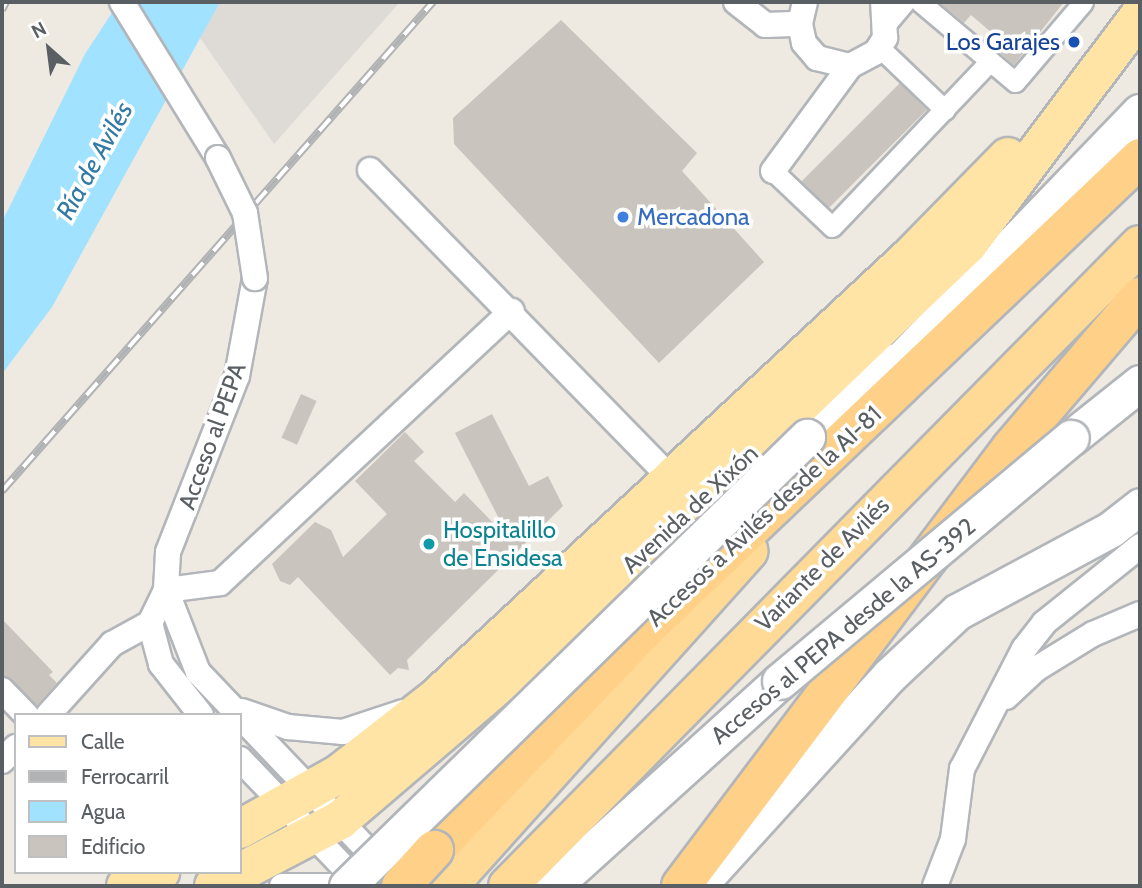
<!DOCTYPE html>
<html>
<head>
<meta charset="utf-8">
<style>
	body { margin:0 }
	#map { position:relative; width:1142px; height:888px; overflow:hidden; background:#eee9e1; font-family:Cabin,sans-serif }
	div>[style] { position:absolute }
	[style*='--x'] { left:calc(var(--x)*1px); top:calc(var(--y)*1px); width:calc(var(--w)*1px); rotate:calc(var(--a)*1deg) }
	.industrial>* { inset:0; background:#dedbd6 }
	.water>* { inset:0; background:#a0e2ff }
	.building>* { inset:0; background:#c9c4be; transform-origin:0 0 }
	.roads { filter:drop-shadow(2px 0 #b2b6ba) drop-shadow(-2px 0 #b2b6ba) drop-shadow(0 2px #b2b6ba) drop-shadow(0 -2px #b2b6ba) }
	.pedestrian>* { height:19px; margin:-9.5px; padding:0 9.5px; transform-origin:9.5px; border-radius:9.5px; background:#fff }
	.minor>* { height:24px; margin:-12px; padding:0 12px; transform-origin:12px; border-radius:12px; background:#fff }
	.secondary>* { height:35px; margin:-17.5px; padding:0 17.5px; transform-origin:17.5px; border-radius:17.5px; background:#fff }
	.primary>* { height:38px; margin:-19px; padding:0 19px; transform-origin:19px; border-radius:19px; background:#ffe4a5 }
	.trunk>* { height:38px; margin:-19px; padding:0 19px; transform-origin:19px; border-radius:19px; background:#ffda96 }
	.motorway>* { height:38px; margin:-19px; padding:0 19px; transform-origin:19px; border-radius:19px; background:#ffd087 }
	.rail>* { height:8px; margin-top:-4px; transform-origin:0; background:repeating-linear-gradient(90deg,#fff 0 16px,#b1b2b3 0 32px); box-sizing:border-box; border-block:2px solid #b1b2b3 }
	.bridges { filter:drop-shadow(2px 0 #b2b6ba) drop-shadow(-2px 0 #b2b6ba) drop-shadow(0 2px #b2b6ba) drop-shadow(0 -2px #b2b6ba) }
	.minor-bridge>* { height:24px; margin:-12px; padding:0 12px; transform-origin:12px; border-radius:12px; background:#fff }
	.secondary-bridge>* { height:35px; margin:-17.5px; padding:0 17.5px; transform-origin:17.5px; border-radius:17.5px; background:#fff }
	.motorway-bridge>* { height:38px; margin:-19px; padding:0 19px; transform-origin:19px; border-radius:19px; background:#ffd087 }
	.dots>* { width:19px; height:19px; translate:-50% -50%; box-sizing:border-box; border:4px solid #fff; border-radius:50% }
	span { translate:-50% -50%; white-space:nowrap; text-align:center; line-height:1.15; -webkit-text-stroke:7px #fff; paint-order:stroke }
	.transit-label { font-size:24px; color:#164399 }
	.right { translate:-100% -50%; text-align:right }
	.shop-label { font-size:24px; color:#366cbe }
	.left { translate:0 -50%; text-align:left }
	.street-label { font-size:24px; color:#5a5f63 }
	.culture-label { font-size:24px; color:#0d838f }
	.water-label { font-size:26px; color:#337aa4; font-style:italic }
	.frame { position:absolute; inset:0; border:4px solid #5a5f63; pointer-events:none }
	.legend { position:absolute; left:14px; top:713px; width:228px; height:161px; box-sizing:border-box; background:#fff; border:2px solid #bdbfc1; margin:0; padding:9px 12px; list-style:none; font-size:21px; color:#5a5f63 }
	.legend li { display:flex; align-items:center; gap:14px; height:35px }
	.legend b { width:35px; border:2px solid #bdbfc1 }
	.north { position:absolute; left:14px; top:14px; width:70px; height:70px; -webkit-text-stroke:5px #fff; paint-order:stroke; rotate:332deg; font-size:19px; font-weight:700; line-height:28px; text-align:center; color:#5a5f63 }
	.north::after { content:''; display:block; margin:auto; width:24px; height:32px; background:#5a5f63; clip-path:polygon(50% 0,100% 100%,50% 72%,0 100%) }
</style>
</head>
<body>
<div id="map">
	<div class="industrial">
		<div style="clip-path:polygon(175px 2px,400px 2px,274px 144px)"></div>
	</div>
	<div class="water">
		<div style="clip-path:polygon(119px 2px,220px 2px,52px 307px,2px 374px,2px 222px,85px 54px)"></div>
	</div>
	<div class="building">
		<div style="clip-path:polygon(939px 2px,1064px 2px,1014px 65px,992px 46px,998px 38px,971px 15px,964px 23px)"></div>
		<div style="clip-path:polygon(561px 20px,697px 153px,682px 171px,764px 262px,659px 363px,454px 144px,453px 118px)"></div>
		<div style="left:900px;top:83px;width:38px;height:139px;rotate:45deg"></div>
		<div style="left:301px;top:394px;width:17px;height:48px;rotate:24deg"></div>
		<div style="clip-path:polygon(492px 414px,529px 486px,548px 476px,563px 506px,407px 660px,409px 670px,398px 668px,390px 675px,298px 577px,290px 585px,280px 581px,272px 564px,315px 522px,331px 530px,343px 557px,387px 514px,355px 481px,405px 432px,424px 452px,414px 461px,455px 502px,464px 493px,510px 540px,455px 433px)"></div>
		<div style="clip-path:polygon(2px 619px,53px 672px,49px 675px,57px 683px,37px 705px,2px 676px)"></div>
	</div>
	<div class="roads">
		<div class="pedestrian">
			<div style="--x:920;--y:2;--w:124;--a:40.1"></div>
			<div style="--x:1015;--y:82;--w:105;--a:-49.6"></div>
			<div style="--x:888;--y:22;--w:26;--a:-50"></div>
			<div style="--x:879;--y:47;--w:91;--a:43.7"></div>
			<div style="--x:773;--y:171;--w:81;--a:43.5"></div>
			<div style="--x:832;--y:227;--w:229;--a:-46.4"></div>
		</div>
		<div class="minor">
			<div style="--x:122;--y:2;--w:183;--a:58.4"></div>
			<div style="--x:736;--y:2;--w:37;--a:38"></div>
			<div style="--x:765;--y:25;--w:35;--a:-2"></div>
			<div style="--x:805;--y:2;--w:23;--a:103"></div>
			<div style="--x:800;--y:24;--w:19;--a:78"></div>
			<div style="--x:804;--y:43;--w:20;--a:49"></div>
			<div style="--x:817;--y:58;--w:34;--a:14"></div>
			<div style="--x:850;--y:66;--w:30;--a:-28"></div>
			<div style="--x:876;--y:52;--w:17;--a:-57"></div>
			<div style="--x:885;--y:38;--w:36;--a:-93"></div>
			<div style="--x:370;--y:170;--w:433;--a:45.7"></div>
			<div style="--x:773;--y:171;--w:130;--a:-53.7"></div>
			<div style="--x:166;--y:590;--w:54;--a:-7.4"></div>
			<div style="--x:220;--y:583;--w:399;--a:-43"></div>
			<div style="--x:166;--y:590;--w:88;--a:68.7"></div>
			<div style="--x:198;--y:672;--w:296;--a:46.4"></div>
			<div style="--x:2;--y:690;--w:35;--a:46"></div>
			<div style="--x:1006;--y:697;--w:41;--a:-43"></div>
			<div style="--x:1036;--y:669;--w:67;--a:-31.6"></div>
			<div style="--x:1093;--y:634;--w:51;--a:-23.1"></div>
			<div style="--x:242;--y:711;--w:49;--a:19.2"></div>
			<div style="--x:288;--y:727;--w:55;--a:5.2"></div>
			<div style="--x:343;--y:732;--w:63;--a:-18.4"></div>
			<div style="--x:48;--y:715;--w:96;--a:-48"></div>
			<div style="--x:112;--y:644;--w:43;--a:-28.9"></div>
			<div style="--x:201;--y:715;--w:65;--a:-128.1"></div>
			<div style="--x:161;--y:664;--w:42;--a:-105"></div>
			<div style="--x:150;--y:623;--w:37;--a:-64"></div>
			<div style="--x:166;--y:590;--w:38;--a:-87"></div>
			<div style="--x:168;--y:552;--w:189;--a:-68.6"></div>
			<div style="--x:237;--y:376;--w:100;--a:-79.6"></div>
			<div style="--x:240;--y:759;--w:176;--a:46.2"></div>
			<div style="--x:2;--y:761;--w:20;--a:-45"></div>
			<div style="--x:282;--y:886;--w:79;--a:0"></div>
			<div style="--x:935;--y:886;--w:50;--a:-69"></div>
			<div style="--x:953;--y:839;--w:71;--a:-82.7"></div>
			<div style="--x:962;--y:769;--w:135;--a:-62.7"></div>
			<div style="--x:1024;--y:649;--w:33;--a:-52"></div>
			<div style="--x:1044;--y:623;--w:123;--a:-38.7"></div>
		</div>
		<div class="secondary">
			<div style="--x:875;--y:387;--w:382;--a:-46.1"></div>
			<div style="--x:807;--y:437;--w:110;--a:-43.5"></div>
			<div style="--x:1071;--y:438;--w:88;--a:-38.6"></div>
			<div style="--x:707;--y:876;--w:272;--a:-47.7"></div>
			<div style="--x:890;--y:675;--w:92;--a:-43.2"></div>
			<div style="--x:957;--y:612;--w:175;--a:-28.3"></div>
			<div style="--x:1111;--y:529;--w:37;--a:-38"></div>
			<div style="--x:553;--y:886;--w:306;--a:-42.1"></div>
		</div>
		<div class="primary">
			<div style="--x:240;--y:829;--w:113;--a:-29.1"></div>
			<div style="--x:339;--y:774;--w:123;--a:-38.1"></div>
			<div style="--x:436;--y:698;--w:650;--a:-42.94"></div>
			<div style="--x:912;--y:255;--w:137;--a:-45.6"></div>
			<div style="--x:126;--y:886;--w:37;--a:-22"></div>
			<div style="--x:214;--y:886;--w:142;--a:-27.6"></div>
			<div style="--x:340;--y:820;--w:271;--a:-40.5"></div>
			<div style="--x:546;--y:644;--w:209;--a:-42.9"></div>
			<div style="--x:699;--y:502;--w:373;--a:-43.8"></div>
			<div style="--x:968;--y:244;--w:286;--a:-53.1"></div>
		</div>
		<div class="trunk">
			<div style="--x:448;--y:886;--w:450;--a:-48.1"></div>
			<div style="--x:508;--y:886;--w:900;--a:-45.41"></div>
		</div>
		<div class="motorway">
			<div style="--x:434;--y:850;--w:307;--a:-46.3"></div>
			<div style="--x:646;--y:628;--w:682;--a:-43.57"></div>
			<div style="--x:681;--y:886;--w:548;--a:-53"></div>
			<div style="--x:1011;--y:448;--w:199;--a:-49.5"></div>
		</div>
	</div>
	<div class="rail">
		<div style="--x:2;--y:10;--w:9;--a:-63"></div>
		<div style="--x:2;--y:491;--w:652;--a:-48.61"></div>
	</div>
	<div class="bridges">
		<div class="minor-bridge">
			<div style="--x:218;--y:158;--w:61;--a:63.9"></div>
			<div style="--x:245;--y:213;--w:66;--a:81.3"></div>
		</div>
		<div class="secondary-bridge">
			<div style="--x:780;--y:681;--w:379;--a:-39.9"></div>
			<div style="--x:347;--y:886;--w:643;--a:-44.31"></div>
		</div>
		<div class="motorway-bridge">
			<div style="--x:401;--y:886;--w:49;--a:-47.5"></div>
		</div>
	</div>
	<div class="dots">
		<div style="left:1074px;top:42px;background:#1a4fb4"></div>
		<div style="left:623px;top:217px;background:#3f7fe0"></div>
		<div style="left:429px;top:544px;background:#0f9aa8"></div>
	</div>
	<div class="transit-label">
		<span class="right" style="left:1060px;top:42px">Los Garajes</span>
	</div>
	<div class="shop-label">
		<span class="left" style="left:637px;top:217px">Mercadona</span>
	</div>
	<div class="street-label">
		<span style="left:212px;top:436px;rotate:-70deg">Acceso al PEPA</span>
		<span style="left:690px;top:509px;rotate:-43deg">Avenida de Xixón</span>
		<span style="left:764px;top:516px;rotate:-43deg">Accesos a Avilés desde la AI-81</span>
		<span style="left:822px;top:564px;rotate:-45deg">Variante de Avilés</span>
		<span style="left:843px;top:631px;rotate:-40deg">Accesos al PEPA desde la AS-392</span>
	</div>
	<div class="culture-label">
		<span class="left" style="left:443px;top:544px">Hospitalillo<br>de Ensidesa</span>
	</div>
	<div class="water-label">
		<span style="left:95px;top:161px;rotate:-61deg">Ría de Avilés</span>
	</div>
	<div class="frame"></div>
	<ul class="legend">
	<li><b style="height:9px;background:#ffe4a5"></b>Calle</li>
	<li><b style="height:9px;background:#b1b2b3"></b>Ferrocarril</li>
	<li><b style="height:19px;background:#a0e2ff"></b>Agua</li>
	<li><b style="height:19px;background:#c9c4be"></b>Edificio</li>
	</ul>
	<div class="north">N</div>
</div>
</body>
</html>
